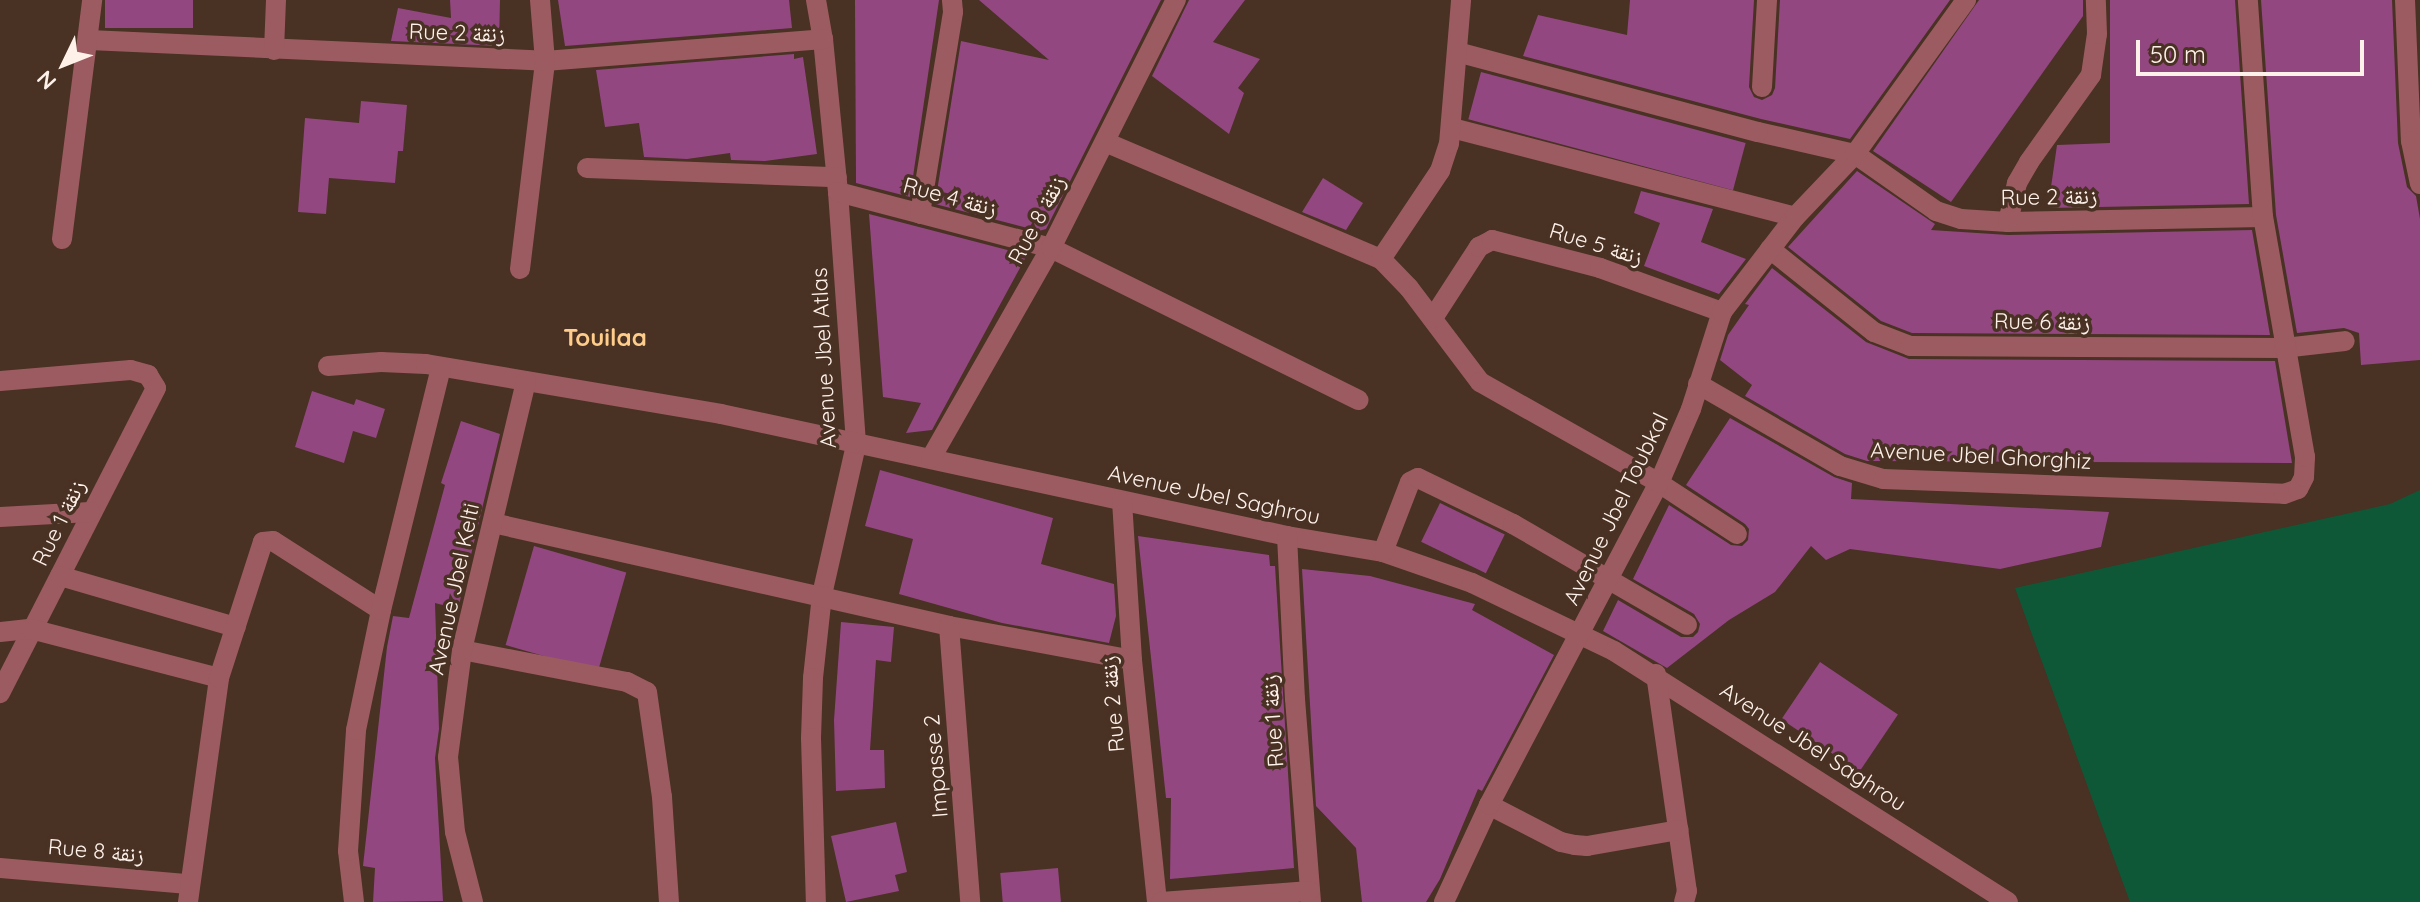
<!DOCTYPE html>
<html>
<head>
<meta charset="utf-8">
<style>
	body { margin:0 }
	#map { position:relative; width:2420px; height:902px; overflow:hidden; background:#493123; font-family:Quicksand,"Noto Naskh Arabic",sans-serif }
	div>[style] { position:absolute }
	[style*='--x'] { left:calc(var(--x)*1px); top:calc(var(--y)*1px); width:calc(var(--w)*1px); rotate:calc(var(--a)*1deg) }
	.green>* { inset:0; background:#0f5837 }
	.building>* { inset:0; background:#924780; transform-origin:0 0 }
	.pedestrian>* { height:20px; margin:-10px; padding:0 10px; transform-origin:10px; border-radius:10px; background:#9b5b60 }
	.minor>* { height:20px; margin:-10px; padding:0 10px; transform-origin:10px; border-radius:10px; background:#9b5b60 }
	span { translate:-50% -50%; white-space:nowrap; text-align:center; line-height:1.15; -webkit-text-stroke:7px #493123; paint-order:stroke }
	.street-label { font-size:22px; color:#fef1ea }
	.neighbourhood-label { font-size:24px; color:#fecd8b; font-weight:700 }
	.north { position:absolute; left:24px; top:24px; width:80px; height:80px; -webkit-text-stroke:6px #493123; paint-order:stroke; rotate:227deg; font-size:22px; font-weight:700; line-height:32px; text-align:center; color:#fef1ea }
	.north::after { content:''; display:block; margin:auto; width:28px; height:36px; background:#fef1ea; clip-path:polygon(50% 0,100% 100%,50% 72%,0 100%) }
	.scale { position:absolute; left:2136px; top:40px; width:228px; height:36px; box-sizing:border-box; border:4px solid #fef1ea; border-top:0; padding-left:10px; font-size:24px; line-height:28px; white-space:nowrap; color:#fef1ea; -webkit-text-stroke:6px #493123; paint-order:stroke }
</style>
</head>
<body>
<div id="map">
	<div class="green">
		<div style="clip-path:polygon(2420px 490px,2420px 902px,2130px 902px,2015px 588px,2390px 504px)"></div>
	</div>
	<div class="building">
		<div style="left:105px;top:0;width:88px;height:28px"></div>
		<div style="clip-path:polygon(450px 0,500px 0,499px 46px,391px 41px,398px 8px,451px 18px)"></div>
		<div style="clip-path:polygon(558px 0,789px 0,792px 28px,565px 46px)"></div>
		<div style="clip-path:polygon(855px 0,939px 0,910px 197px,856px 183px)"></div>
		<div style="clip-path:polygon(979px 0,1161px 0,1046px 229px,1039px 231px,935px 204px,961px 41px,1049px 60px)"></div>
		<div style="clip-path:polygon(1189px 0,1245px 0,1213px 42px,1260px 59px,1238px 88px,1244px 93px,1229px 134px,1152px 76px)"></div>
		<div style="clip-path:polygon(1630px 0,1754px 0,1749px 87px,1754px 97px,1762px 100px,1772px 95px,1775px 88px,1780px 0,1950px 0,1850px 139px,1761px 119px,1523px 56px,1538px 15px,1627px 35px)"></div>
		<div style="clip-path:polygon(1979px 0,2083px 0,2083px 16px,1951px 202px,1873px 151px)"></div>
		<div style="clip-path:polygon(2110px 0,2235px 0,2249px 204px,2048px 208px,2057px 145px,2110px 143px)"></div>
		<div style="clip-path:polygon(2261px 0,2392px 0,2398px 143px,2407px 187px,2416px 196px,2420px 219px,2420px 360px,2361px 365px,2359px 333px,2344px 328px,2297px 333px,2276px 215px)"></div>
		<div style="clip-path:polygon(794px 54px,794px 59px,803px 57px,817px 154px,765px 161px,731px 160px,730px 153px,687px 159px,644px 157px,639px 123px,605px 127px,596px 70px)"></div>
		<div style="left:1481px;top:72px;width:274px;height:49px;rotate:15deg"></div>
		<div style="clip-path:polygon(361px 101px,407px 105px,403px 151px,398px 151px,395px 183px,329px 178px,326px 214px,298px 212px,305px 118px,359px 123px)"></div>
		<div style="clip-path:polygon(1857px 171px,1935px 224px,1931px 230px,2008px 235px,2252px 230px,2270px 335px,1912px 333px,1881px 321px,1788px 247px)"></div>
		<div style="clip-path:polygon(1323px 178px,1363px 203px,1346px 230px,1302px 212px)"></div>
		<div style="clip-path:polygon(1641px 191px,1713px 209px,1701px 242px,1746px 259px,1719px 294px,1644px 266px,1660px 223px,1634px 213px)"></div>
		<div style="clip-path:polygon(869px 214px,1027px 255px,932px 430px,906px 433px,921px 403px,883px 397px)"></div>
		<div style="clip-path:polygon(1772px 268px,1866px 342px,1909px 359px,2275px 361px,2292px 463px,1867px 461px,1845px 454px,1745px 396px,1752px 385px,1720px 360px,1728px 335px,1749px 305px,1745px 304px)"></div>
		<div style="clip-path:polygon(312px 391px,354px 405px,356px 399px,385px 409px,376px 438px,353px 431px,344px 463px,295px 447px)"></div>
		<div style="clip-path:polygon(1730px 418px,1834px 477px,1852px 483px,1851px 499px,2109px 512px,2101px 547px,2000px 569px,1850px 549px,1826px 560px,1811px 546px,1775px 592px,1729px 620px,1667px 668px,1603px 631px,1618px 600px,1681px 637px,1693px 637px,1698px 632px,1700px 624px,1694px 614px,1633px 579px,1669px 505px,1731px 545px,1742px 546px,1748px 540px,1749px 529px,1745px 524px,1686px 485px)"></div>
		<div style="clip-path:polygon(461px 421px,500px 434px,458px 609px,435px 603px,439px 729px,435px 758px,443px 901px,373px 902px,375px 868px,363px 866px,387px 647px,393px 616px,409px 618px,445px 485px,441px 483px)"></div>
		<div style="clip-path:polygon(880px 470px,1053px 518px,1041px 564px,1114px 584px,1116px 616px,1109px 643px,1002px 623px,899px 594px,913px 539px,865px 526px)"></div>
		<div style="left:1440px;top:503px;width:72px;height:43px;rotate:26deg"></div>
		<div style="clip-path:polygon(1138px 536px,1269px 555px,1270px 566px,1275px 566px,1294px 868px,1170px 879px,1171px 798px,1166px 798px)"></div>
		<div style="left:534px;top:546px;width:96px;height:103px;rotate:16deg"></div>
		<div style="clip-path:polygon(1302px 569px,1370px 576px,1475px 604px,1472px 610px,1554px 655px,1482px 791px,1478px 789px,1440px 879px,1426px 902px,1362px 902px,1356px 848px,1316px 806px)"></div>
		<div style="clip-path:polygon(841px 622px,894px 627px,891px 662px,876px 660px,870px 750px,884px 750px,885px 788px,836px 791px,834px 720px)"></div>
		<div style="left:1820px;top:662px;width:94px;height:69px;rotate:34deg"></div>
		<div style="clip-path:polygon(896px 822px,907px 872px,895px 875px,899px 891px,846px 902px,831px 836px)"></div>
		<div style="left:1058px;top:868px;width:34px;height:58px;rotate:85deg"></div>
	</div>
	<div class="pedestrian">
		<div style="--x:1758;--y:132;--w:99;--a:12.8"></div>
	</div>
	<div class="minor">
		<div style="--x:816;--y:0;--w:40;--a:80"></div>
		<div style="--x:823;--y:39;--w:154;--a:84.4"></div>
		<div style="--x:838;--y:192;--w:254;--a:85.9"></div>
		<div style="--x:856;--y:445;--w:154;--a:102.8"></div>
		<div style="--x:822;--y:595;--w:83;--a:96.2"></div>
		<div style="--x:813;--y:678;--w:60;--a:91.9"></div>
		<div style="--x:811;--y:738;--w:164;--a:88.3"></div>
		<div style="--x:2405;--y:0;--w:141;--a:87.6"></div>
		<div style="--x:2411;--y:141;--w:44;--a:78.2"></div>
		<div style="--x:89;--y:40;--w:456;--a:2.6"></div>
		<div style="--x:545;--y:61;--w:279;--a:-4.5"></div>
		<div style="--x:274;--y:50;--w:50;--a:-87.7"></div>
		<div style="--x:1457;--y:52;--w:311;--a:14.9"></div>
		<div style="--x:1762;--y:87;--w:87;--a:-86.7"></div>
		<div style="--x:1452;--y:128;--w:354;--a:14.5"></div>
		<div style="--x:1105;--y:142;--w:300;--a:23"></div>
		<div style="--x:1381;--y:259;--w:40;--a:46"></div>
		<div style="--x:1409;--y:288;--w:118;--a:52.9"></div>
		<div style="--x:1480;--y:382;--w:206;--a:29.4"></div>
		<div style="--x:1659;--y:483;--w:93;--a:33.2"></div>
		<div style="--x:1855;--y:154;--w:99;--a:35.1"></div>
		<div style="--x:1936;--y:211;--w:26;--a:18"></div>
		<div style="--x:1961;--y:219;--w:47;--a:3.7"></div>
		<div style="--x:2008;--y:222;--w:255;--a:-1.1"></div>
		<div style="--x:587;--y:168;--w:250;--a:2.1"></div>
		<div style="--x:838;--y:192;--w:220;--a:14.7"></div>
		<div style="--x:1051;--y:248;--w:343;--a:26.3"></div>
		<div style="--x:920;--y:214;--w:205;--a:-80.7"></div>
		<div style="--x:953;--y:12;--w:12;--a:-95"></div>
		<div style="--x:2008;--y:222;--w:40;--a:-77"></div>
		<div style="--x:2017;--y:183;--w:24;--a:-60"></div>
		<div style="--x:2029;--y:162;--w:107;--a:-54.5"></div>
		<div style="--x:2091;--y:75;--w:41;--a:-81.7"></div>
		<div style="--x:2097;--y:34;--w:34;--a:-92"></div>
		<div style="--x:62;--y:239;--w:241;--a:-82.8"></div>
		<div style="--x:1770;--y:249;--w:133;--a:38.6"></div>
		<div style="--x:1874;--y:332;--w:39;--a:21"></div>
		<div style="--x:1910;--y:346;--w:374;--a:0.3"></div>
		<div style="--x:2284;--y:348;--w:61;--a:-6.5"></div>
		<div style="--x:1381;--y:259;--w:106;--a:-56.2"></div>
		<div style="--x:1440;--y:171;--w:28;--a:-72"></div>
		<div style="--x:1449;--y:144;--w:144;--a:-85.2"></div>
		<div style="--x:520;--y:269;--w:209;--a:-83.1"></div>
		<div style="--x:545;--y:61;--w:61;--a:-94.7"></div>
		<div style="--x:1433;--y:318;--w:85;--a:-57.1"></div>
		<div style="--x:1479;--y:247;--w:15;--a:-28"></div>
		<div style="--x:1492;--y:240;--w:112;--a:14.5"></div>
		<div style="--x:1600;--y:268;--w:130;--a:19.8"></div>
		<div style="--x:328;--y:366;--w:53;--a:-4.3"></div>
		<div style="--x:381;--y:362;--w:45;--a:2.5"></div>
		<div style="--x:426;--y:364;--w:299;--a:9.6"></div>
		<div style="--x:721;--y:414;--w:579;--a:12.16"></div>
		<div style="--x:1287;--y:536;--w:97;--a:9.5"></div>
		<div style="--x:1383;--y:552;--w:94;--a:19.2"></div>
		<div style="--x:1472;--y:583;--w:157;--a:25.6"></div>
		<div style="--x:1614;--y:651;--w:467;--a:32.5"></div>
		<div style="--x:0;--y:381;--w:131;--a:-4.8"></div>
		<div style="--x:131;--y:370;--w:18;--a:16"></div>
		<div style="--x:148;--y:375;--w:15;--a:58"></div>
		<div style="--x:156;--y:388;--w:343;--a:117.1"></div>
		<div style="--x:1698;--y:384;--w:164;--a:30"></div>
		<div style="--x:1840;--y:466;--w:45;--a:16.8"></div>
		<div style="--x:1883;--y:479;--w:401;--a:2.1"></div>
		<div style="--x:2284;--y:494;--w:15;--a:-20"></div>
		<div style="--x:2298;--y:489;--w:13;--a:-63"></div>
		<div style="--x:2304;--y:477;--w:20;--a:-87"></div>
		<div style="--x:2305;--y:457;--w:244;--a:-99.9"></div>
		<div style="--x:2263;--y:217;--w:218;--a:-94"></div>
		<div style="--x:931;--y:458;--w:242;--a:-60.3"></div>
		<div style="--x:1051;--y:248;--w:278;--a:-63.3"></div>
		<div style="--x:1122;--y:501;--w:159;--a:86.4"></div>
		<div style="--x:1132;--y:660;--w:243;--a:84.1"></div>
		<div style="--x:0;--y:517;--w:90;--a:-3.2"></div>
		<div style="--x:493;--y:523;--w:467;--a:12.7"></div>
		<div style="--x:949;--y:626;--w:186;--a:10.5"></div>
		<div style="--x:1287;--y:536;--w:163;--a:87.2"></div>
		<div style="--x:1295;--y:699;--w:204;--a:85.5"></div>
		<div style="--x:1383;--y:552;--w:75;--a:-68.9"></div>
		<div style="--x:1410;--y:482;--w:9;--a:-27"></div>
		<div style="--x:1418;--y:478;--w:106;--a:25.8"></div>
		<div style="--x:1513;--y:524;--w:201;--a:30.1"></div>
		<div style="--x:60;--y:576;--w:183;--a:16.2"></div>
		<div style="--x:949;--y:626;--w:277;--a:85.6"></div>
		<div style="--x:0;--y:632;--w:31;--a:-6"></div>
		<div style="--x:31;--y:629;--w:194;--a:14.6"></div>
		<div style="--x:462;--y:650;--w:168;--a:11"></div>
		<div style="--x:627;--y:682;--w:22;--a:27"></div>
		<div style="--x:647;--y:692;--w:106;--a:81.9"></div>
		<div style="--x:662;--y:797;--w:105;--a:86.2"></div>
		<div style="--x:1656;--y:674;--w:219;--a:81.9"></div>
		<div style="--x:1687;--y:891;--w:11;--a:105"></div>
		<div style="--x:1489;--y:805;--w:81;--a:27.2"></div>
		<div style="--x:1561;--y:842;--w:14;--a:12"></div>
		<div style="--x:1575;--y:845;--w:12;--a:5"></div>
		<div style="--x:1587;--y:846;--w:93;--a:-9.9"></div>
		<div style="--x:0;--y:868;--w:189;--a:4.9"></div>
		<div style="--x:188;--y:902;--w:226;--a:-82.1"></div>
		<div style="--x:219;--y:678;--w:143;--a:-72.1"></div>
		<div style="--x:263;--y:542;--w:10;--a:-6"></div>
		<div style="--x:273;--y:541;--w:128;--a:32.6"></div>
		<div style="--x:354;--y:902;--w:51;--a:-96.7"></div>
		<div style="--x:348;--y:851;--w:121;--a:-86.2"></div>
		<div style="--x:356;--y:730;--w:123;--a:-78.2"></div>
		<div style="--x:381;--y:610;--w:250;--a:-76.1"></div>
		<div style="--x:473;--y:902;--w:72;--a:-104.4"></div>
		<div style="--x:455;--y:832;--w:75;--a:-95.3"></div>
		<div style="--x:448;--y:757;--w:108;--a:-82.5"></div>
		<div style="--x:462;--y:650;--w:276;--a:-76.6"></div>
		<div style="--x:1161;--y:902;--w:149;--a:-4.2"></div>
		<div style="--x:1444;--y:902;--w:107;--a:-65.1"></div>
		<div style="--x:1489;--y:805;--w:364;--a:-62.2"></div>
		<div style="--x:1659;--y:483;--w:81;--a:-66.6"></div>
		<div style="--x:1691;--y:409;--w:102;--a:-72.3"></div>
		<div style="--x:1722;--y:312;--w:120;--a:-52.5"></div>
		<div style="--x:1795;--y:217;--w:87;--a:-46.4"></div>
		<div style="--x:1855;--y:154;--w:190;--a:-54.2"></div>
	</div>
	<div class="street-label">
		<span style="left:457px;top:33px;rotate:2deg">Rue 2 زنقة</span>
		<span style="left:950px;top:197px;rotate:15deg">Rue 4 زنقة</span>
		<span style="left:2049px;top:197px;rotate:-1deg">Rue 2 زنقة</span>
		<span style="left:1037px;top:220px;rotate:-62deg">Rue 8 زنقة</span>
		<span style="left:1596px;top:244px;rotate:17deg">Rue 5 زنقة</span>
		<span style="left:2042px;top:322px;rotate:1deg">Rue 6 زنقة</span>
		<span style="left:824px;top:358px;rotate:-93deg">Avenue Jbel Atlas</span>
		<span style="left:1981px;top:456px;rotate:3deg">Avenue Jbel Ghorghiz</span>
		<span style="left:1214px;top:495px;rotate:12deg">Avenue Jbel Saghrou</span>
		<span style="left:1616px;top:509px;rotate:-64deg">Avenue Jbel Toubkal</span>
		<span style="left:59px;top:523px;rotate:-64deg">Rue 1 زنقة</span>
		<span style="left:454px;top:589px;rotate:-78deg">Avenue Jbel Kelti</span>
		<span style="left:1113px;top:704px;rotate:-95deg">Rue 2 زنقة</span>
		<span style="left:1273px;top:721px;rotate:-94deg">Rue 1 زنقة</span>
		<span style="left:1813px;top:747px;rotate:33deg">Avenue Jbel Saghrou</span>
		<span style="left:936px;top:766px;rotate:-95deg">Impasse 2</span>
		<span style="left:96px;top:851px;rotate:5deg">Rue 8 زنقة</span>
	</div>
	<div class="neighbourhood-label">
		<span style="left:605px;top:338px">Touilaa</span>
	</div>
	<div class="north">N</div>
	<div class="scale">50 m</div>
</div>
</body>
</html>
